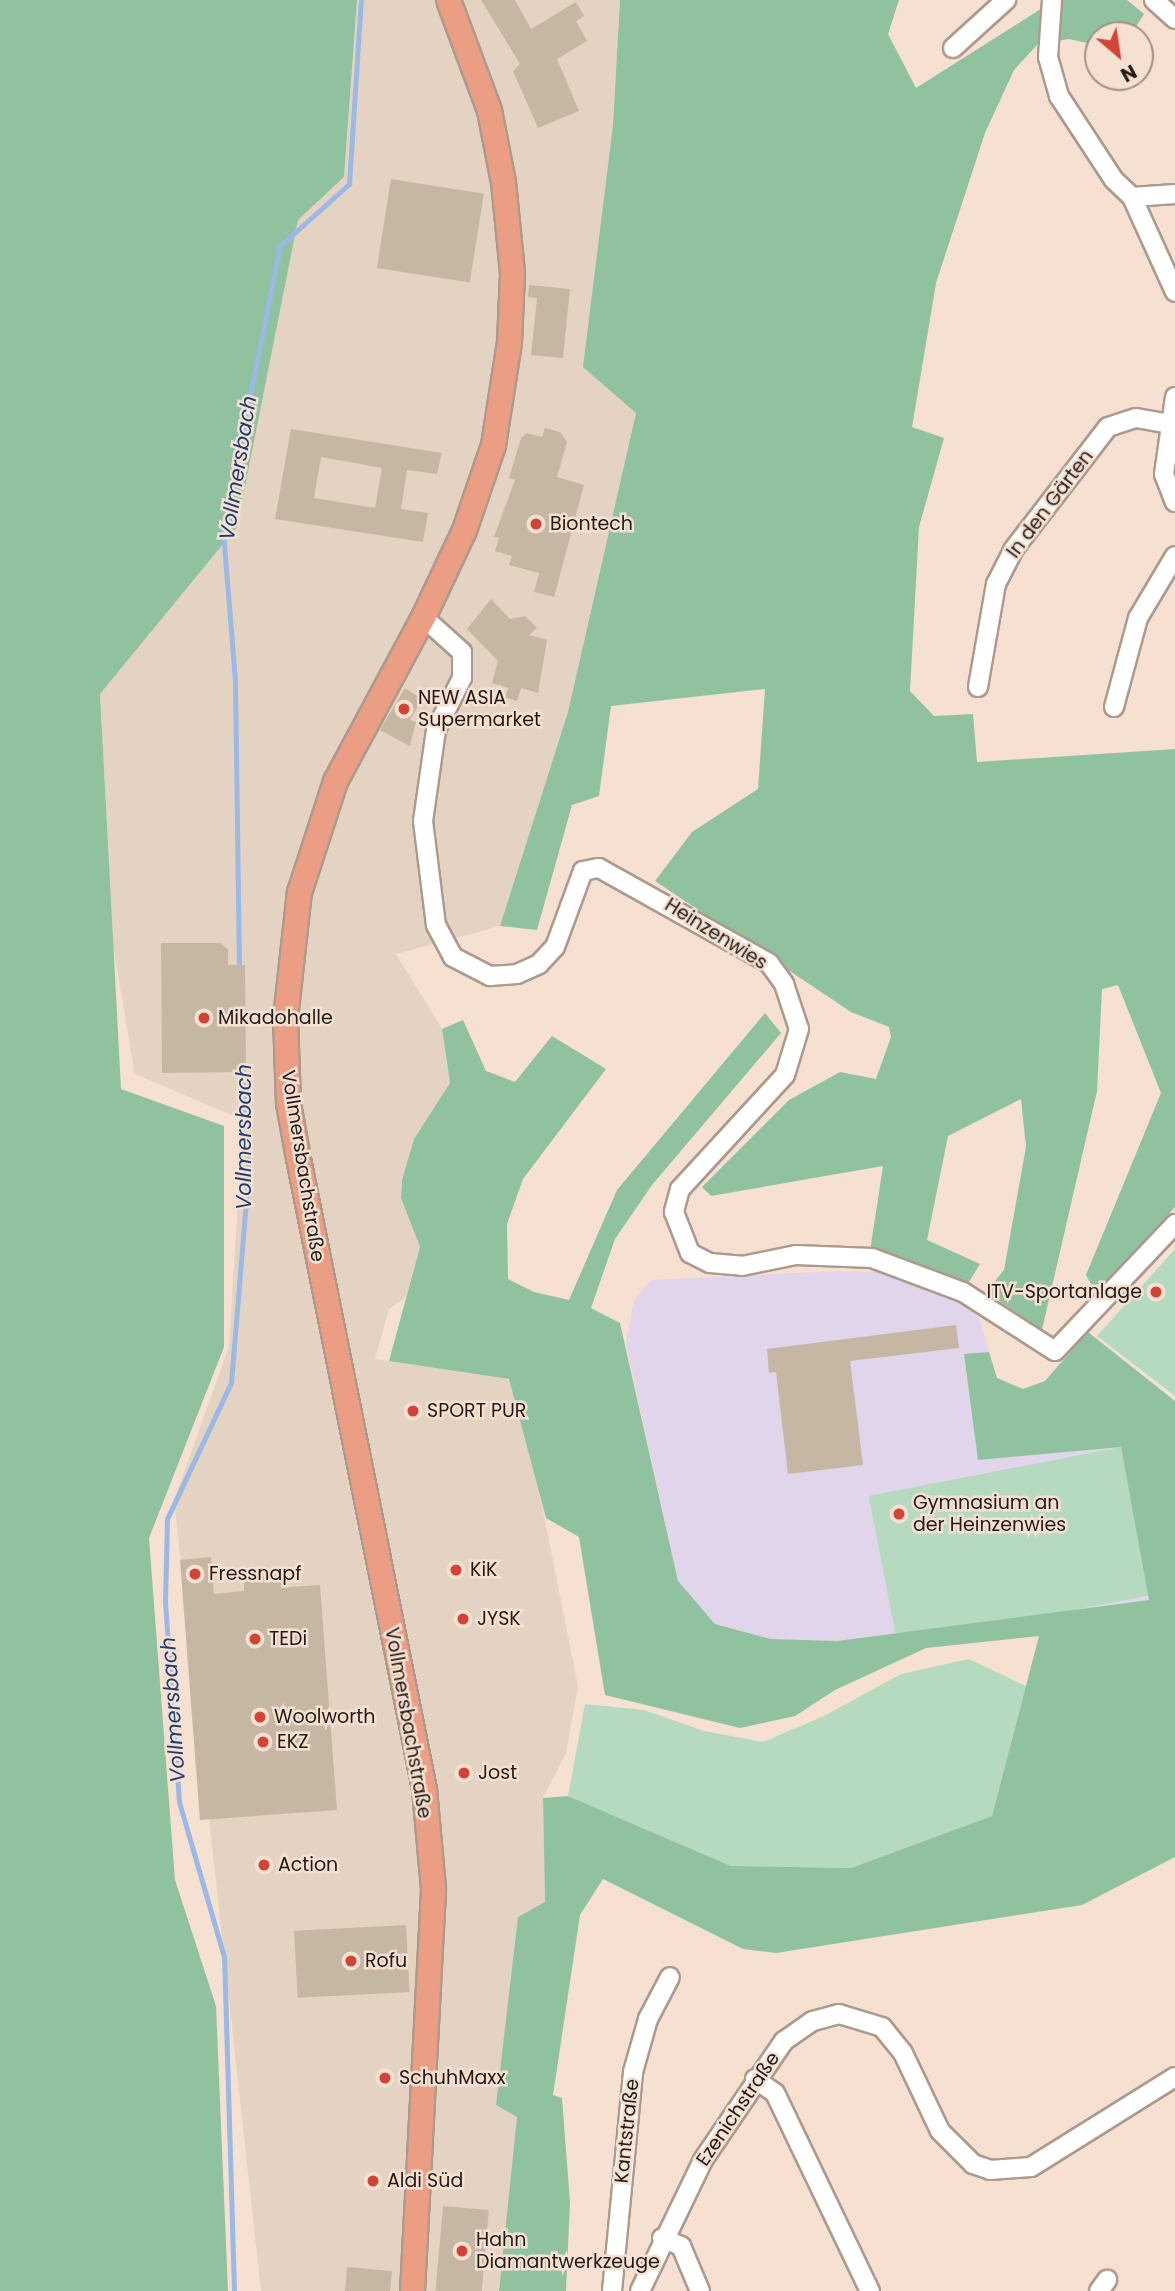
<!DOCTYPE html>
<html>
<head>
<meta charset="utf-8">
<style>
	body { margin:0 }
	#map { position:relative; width:1175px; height:2291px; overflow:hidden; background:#f5e0d1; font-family:Poppins,sans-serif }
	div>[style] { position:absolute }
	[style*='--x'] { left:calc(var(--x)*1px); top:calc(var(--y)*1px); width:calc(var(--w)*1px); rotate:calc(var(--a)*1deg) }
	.commercial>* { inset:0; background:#e4d3c2 }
	.education>* { inset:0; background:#e0d5ea }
	.green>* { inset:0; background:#b5dac0; transform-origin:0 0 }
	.forest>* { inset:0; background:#91c2a0 }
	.stream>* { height:4.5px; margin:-2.25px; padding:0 2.25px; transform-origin:2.25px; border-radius:2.25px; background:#9bb9e4 }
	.building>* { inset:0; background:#c5b7a4; transform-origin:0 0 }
	.roads { filter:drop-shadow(2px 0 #ad9a8c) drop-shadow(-2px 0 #ad9a8c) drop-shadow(0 2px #ad9a8c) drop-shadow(0 -2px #ad9a8c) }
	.minor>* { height:18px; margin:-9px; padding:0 9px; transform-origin:9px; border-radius:9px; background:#fff }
	.major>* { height:23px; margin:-11.5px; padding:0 11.5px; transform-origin:11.5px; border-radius:11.5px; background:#ec9e85 }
	.dots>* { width:19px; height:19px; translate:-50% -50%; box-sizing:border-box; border:4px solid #f5e0d1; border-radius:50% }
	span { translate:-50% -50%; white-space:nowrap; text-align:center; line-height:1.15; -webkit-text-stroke:5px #f5e0d1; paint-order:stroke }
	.street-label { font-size:19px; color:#221a15 }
	.poi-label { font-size:19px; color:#221a15 }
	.left { translate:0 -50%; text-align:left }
	.right { translate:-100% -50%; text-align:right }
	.water-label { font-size:21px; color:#1a3e74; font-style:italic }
	.north { position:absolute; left:1084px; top:21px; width:70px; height:70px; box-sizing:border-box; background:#f5e0d1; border:2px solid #a19186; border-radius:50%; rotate:151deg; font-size:19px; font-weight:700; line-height:28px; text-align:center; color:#221a15 }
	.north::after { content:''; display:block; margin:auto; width:24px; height:32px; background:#d14436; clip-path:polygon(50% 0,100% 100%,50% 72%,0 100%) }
</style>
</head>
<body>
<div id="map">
	<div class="commercial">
		<div style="clip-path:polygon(357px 0,620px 0,613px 125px,636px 413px,568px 712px,500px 926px,396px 954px,442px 1029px,450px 1083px,414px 1139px,402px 1180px,401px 1198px,420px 1247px,406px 1297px,389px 1309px,375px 1359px,509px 1379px,528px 1436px,578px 1686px,566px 1753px,543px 1798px,545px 1903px,499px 2291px,261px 2291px,174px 1500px,229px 1347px,243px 1120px,135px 1074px,113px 945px,100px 694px,237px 526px,298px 220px,344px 177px)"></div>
	</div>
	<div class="education">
		<div style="clip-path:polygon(837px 1271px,878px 1272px,923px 1285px,969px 1308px,979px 1318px,997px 1378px,1010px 1387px,1023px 1389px,1045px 1381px,1071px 1349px,1121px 1447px,1150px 1600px,837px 1641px,771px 1639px,715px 1624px,678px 1581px,626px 1344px,634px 1300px,651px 1280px)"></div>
	</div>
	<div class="green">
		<div style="clip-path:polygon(1175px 1249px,1175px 1396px,1097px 1336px)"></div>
		<div style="left:1121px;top:1447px;width:151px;height:257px;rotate:79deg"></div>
		<div style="clip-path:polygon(969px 1659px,1026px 1686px,992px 1816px,851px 1868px,731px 1866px,568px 1796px,585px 1704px,644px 1710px,704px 1731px,763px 1742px,824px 1716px,901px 1674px)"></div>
	</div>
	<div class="forest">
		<div style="clip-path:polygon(0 0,357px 0,344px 177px,298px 220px,237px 527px,100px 694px,121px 1089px,224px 1126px,224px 1347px,149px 1538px,175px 1880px,216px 2006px,228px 2291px,0 2291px)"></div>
		<div style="clip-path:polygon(620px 0,899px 0,888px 34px,916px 88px,1055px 0,1127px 0,1144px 14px,1131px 35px,1098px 35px,1096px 45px,1069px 39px,1038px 44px,1014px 70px,985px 133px,936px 283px,912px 427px,944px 438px,919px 527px,910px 691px,934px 716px,973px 714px,977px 762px,1175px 749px,1175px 1207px,1112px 1279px,1092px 1286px,1086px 1275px,1161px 1093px,1118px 985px,1102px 989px,1097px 1091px,1042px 1330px,986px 1292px,1004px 1270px,1026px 1147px,1021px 1099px,948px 1136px,927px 1240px,980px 1264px,969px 1282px,870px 1251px,883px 1166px,711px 1196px,702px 1187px,789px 1100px,840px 1072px,876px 1079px,891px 1037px,889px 1027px,851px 1012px,655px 881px,692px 832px,758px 789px,765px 689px,611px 706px,599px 796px,572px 805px,537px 930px,500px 926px,568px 712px,636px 413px,583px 367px,613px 125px)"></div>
		<div style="clip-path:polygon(765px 1013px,781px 1033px,652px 1185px,615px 1239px,591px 1308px,620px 1323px,678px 1581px,715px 1624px,771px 1639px,837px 1641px,1149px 1600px,1121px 1447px,978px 1460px,964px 1354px,989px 1352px,997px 1378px,1023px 1389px,1045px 1381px,1088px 1332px,1175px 1401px,1175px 1857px,1082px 1905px,776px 1953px,743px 1949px,603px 1879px,580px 1915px,553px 2095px,562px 2098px,570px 2202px,566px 2291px,499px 2291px,517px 2117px,496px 2105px,518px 1917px,545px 1902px,543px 1798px,568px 1796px,731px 1866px,851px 1868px,992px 1816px,1039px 1636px,926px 1648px,835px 1690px,795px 1716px,740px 1728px,605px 1695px,579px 1537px,546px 1518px,509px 1379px,389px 1361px,420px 1247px,401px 1198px,402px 1180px,414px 1139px,450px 1083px,442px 1029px,463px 1020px,486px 1071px,515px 1082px,552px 1036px,606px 1069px,523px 1179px,507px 1224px,508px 1279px,534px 1292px,569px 1300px,617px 1190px)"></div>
	</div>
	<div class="stream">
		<div style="--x:239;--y:968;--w:287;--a:-90.8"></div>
		<div style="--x:235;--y:681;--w:150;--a:-94.6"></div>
		<div style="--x:223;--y:531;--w:291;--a:-78.7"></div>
		<div style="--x:280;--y:246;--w:93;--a:-41.9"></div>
		<div style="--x:349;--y:184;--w:184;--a:-86.3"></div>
		<div style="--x:234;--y:2291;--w:334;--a:-91.7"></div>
		<div style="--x:224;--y:1957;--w:161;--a:-106.2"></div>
		<div style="--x:179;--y:1802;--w:201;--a:-94"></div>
		<div style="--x:165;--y:1601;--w:82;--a:-88.6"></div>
		<div style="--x:167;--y:1519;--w:150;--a:-64.8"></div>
		<div style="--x:231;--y:1383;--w:208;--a:-85.3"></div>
		<div style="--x:248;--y:1176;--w:108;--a:-92.7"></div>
	</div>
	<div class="building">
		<div style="clip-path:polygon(481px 0,515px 0,531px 29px,576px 2px,584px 16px,576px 21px,587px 41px,557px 59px,579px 111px,538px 128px,513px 71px,520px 64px)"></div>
		<div style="left:391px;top:179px;width:94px;height:90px;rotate:9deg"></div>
		<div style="clip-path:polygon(529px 285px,570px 289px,563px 358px,531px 355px,537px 298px,528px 297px)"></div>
		<div style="clip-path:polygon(545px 428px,560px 432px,567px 442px,557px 477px,584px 485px,554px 597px,534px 592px,539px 573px,509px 565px,512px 556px,495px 551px,499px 538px,494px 537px,515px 480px,509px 478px,521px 438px,527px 433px,542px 437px)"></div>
		<div style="clip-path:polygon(evenodd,291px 429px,442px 453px,437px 474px,407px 470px,401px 509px,428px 513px,423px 542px,275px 519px,291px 429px,321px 457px,382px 468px,375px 508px,314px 498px,321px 457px)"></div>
		<div style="clip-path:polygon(491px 599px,510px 619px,525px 616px,537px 628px,529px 635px,547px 640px,538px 693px,521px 688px,517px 701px,505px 697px,508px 688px,492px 683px,498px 661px,467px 629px)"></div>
		<div style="clip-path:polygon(405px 688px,422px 699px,410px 720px,416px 722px,410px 746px,380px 730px)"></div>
		<div style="clip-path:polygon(161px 943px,220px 943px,228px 949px,228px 965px,245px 965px,246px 1072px,162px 1073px)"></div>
		<div style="clip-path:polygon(956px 1325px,959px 1348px,850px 1361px,863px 1465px,788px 1474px,776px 1372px,769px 1373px,767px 1349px)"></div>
		<div style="clip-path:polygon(211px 1557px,214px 1594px,244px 1591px,244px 1577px,287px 1574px,288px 1587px,320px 1585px,337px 1810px,200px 1820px,180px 1560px)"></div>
		<div style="left:406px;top:1925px;width:67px;height:112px;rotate:87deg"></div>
		<div style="left:443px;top:2206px;width:46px;height:85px;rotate:5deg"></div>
		<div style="clip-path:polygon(347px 2267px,392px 2271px,390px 2291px,345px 2291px)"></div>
	</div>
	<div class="roads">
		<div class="minor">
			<div style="--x:1052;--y:0;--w:57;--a:94"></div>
			<div style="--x:1048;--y:57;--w:41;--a:74.2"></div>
			<div style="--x:1059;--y:96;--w:100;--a:56.8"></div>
			<div style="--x:1114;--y:180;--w:25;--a:43"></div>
			<div style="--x:1132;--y:197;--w:104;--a:65.6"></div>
			<div style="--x:1154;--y:0;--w:28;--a:42"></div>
			<div style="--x:953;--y:48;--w:72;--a:-42.2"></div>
			<div style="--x:1132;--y:197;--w:43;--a:-4"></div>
			<div style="--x:1175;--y:397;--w:78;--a:98.1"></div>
			<div style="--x:1164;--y:474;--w:30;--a:69"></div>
			<div style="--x:423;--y:617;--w:52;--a:41.9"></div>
			<div style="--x:462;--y:652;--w:26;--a:90"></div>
			<div style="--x:462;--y:678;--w:58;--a:116.6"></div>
			<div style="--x:436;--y:730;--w:92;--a:98.1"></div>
			<div style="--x:423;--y:821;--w:105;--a:82.9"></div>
			<div style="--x:436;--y:925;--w:36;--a:62"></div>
			<div style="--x:453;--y:957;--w:42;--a:27.2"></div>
			<div style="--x:490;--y:976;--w:27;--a:-4"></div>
			<div style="--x:517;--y:974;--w:24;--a:-24"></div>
			<div style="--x:539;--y:964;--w:23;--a:-47"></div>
			<div style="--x:555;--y:947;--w:81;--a:-69.8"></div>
			<div style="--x:583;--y:871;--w:16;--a:-11"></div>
			<div style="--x:599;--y:868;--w:195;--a:29.2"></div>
			<div style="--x:769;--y:963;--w:26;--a:54"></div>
			<div style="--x:784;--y:984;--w:47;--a:71.6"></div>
			<div style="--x:799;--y:1029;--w:48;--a:106.9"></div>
			<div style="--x:785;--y:1075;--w:155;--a:132.6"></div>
			<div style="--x:680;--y:1189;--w:24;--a:105"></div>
			<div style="--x:674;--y:1212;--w:44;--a:68.7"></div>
			<div style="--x:690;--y:1253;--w:22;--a:27"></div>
			<div style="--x:710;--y:1263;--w:32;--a:5"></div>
			<div style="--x:742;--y:1266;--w:55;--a:-11.5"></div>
			<div style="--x:796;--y:1255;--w:76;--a:2.3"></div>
			<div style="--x:872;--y:1258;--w:97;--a:20.5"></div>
			<div style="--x:963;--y:1292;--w:109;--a:32.7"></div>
			<div style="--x:1055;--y:1351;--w:175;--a:-46.6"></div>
			<div style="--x:978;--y:687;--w:105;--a:-80.1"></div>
			<div style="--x:996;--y:584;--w:38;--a:-63"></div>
			<div style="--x:1013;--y:550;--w:155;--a:-52.3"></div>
			<div style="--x:1108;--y:427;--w:29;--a:-18"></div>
			<div style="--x:1136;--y:418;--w:34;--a:10"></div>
			<div style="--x:1114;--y:707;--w:92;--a:-74.9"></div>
			<div style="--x:1138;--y:618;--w:72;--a:-59.2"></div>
			<div style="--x:755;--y:2079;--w:24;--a:35"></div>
			<div style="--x:775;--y:2093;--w:220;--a:64.4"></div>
			<div style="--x:662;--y:2238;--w:21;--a:23"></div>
			<div style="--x:681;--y:2246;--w:49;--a:67.1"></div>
			<div style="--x:612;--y:2291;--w:220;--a:-84.5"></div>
			<div style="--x:633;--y:2072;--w:55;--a:-74.2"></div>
			<div style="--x:648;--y:2019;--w:47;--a:-62.4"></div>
			<div style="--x:640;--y:2291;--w:145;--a:-64.3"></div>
			<div style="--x:703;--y:2160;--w:144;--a:-55.8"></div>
			<div style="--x:784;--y:2041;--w:35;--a:-35"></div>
			<div style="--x:813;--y:2021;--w:27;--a:-15"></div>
			<div style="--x:839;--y:2014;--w:45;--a:16.8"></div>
			<div style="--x:882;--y:2027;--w:33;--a:51"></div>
			<div style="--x:903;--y:2053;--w:86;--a:64.6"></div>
			<div style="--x:940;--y:2131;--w:47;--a:45"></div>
			<div style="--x:973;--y:2164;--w:18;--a:19"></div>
			<div style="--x:990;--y:2170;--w:41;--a:-4.2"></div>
			<div style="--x:1031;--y:2167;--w:170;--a:-32"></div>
			<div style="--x:1099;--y:2291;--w:14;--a:-54"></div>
		</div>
		<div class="major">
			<div style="--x:412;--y:2291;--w:404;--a:-87"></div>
			<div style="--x:433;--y:1888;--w:99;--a:-95.2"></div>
			<div style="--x:424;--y:1789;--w:643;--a:-101.29"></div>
			<div style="--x:298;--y:1158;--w:56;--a:-100.3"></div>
			<div style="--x:288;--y:1103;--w:85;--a:-92"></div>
			<div style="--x:285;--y:1018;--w:127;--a:-83.7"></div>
			<div style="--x:299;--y:892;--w:117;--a:-72"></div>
			<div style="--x:335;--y:781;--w:186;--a:-61.8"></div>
			<div style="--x:423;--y:617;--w:96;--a:-64.8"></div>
			<div style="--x:464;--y:530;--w:90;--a:-71.2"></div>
			<div style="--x:493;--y:445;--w:104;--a:-81.2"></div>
			<div style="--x:509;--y:342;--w:70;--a:-87.5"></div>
			<div style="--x:512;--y:272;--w:90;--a:-95.7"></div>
			<div style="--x:503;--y:182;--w:73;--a:-101"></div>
			<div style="--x:489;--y:110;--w:117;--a:-110.4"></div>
		</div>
	</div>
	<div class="dots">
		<div style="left:536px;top:524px;background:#d14436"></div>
		<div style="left:404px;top:709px;background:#d14436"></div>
		<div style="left:204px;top:1018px;background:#d14436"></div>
		<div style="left:1156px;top:1292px;background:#d14436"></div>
		<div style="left:413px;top:1411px;background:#d14436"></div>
		<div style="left:899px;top:1514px;background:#d14436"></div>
		<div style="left:456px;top:1570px;background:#d14436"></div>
		<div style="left:195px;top:1574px;background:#d14436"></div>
		<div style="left:463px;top:1619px;background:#d14436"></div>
		<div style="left:255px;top:1639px;background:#d14436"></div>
		<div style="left:260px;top:1717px;background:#d14436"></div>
		<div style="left:263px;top:1742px;background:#d14436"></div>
		<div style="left:464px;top:1773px;background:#d14436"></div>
		<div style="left:264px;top:1865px;background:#d14436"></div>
		<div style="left:351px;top:1961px;background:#d14436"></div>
		<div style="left:385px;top:2078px;background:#d14436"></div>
		<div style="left:373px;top:2181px;background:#d14436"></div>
		<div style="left:462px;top:2251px;background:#d14436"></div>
	</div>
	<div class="street-label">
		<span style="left:1050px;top:504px;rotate:-53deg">In den Gärten</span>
		<span style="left:716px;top:934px;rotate:32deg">Heinzenwies</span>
		<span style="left:303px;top:1166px;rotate:81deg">Vollmersbachstraße</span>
		<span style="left:408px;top:1723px;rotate:80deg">Vollmersbachstraße</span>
		<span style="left:738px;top:2109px;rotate:-56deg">Ezenichstraße</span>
		<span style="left:627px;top:2131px;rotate:-84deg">Kantstraße</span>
	</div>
	<div class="poi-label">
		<span class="left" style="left:550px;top:524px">Biontech</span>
		<span class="left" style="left:418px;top:709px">NEW ASIA<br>Supermarket</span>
		<span class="left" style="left:218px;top:1018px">Mikadohalle</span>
		<span class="right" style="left:1142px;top:1292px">ITV-Sportanlage</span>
		<span class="left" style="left:427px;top:1411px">SPORT PUR</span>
		<span class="left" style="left:913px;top:1514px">Gymnasium an<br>der Heinzenwies</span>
		<span class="left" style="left:470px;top:1570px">KiK</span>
		<span class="left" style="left:209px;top:1574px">Fressnapf</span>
		<span class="left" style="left:477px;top:1619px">JYSK</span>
		<span class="left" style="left:269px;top:1639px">TEDi</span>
		<span class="left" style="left:274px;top:1717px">Woolworth</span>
		<span class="left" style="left:277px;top:1742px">EKZ</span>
		<span class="left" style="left:478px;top:1773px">Jost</span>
		<span class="left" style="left:278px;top:1865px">Action</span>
		<span class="left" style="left:365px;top:1961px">Rofu</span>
		<span class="left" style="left:399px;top:2078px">SchuhMaxx</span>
		<span class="left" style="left:387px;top:2181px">Aldi Süd</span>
		<span class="left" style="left:476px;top:2251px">Hahn<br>Diamantwerkzeuge</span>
	</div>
	<div class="water-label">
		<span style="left:238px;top:468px;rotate:-81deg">Vollmersbach</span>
		<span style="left:244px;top:1137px;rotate:-90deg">Vollmersbach</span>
		<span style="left:173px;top:1710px;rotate:-94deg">Vollmersbach</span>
	</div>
	<div class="north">N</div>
</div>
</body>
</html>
